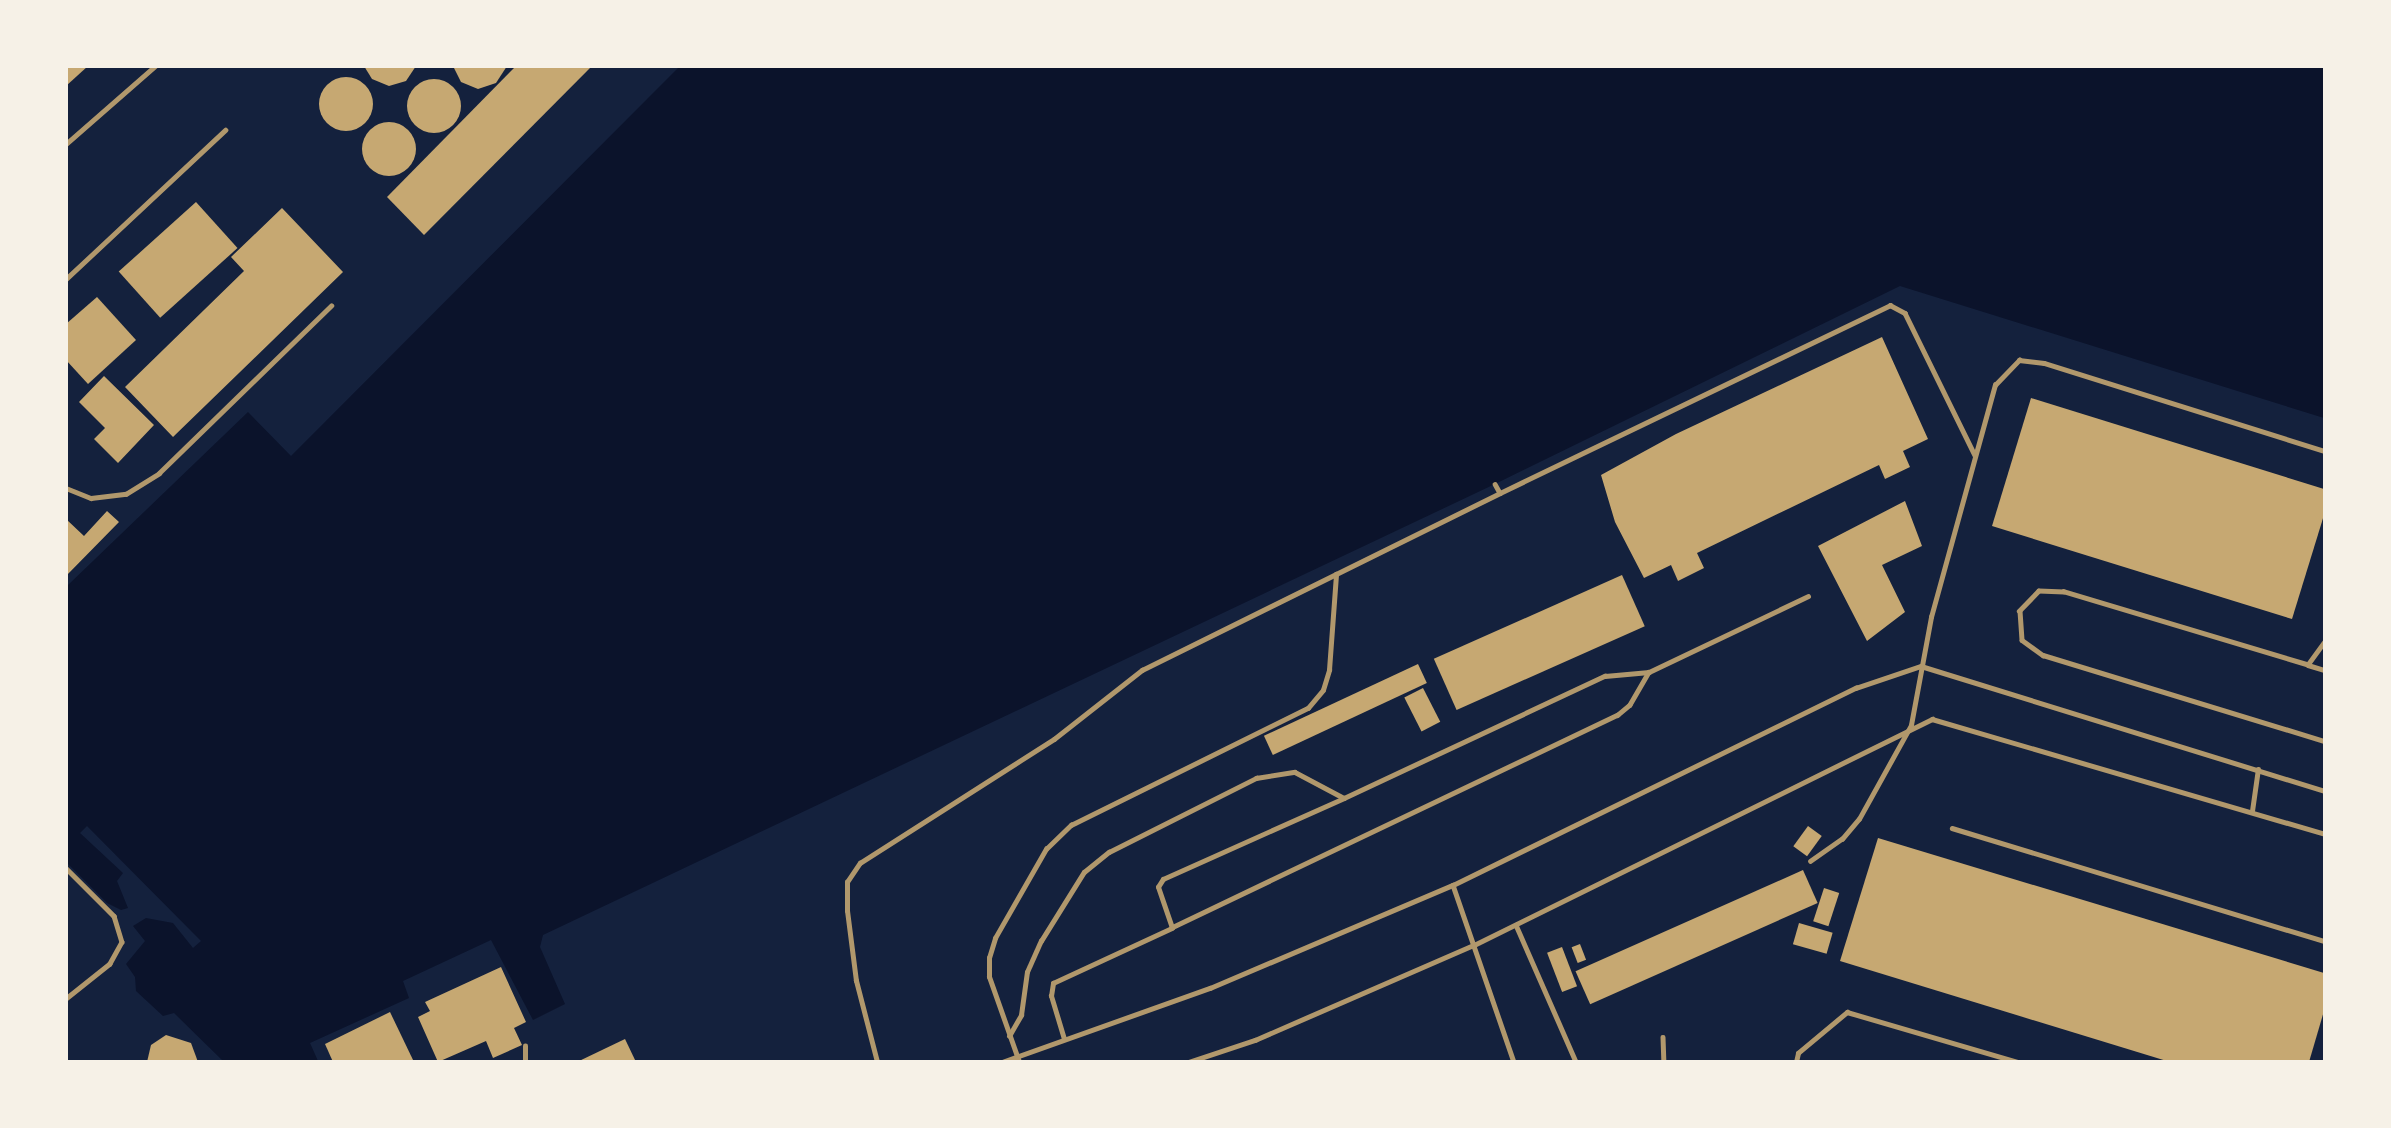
<!DOCTYPE html>
<html>
<head>
<meta charset="utf-8">
<style>
	body { margin:0 }
	#map { position:relative; width:2391px; height:1128px; overflow:hidden; background:#14213d; font-family:Jost,sans-serif }
	div>[style] { position:absolute }
	[style*='--x'] { left:calc(var(--x)*1px); top:calc(var(--y)*1px); width:calc(var(--w)*1px); rotate:calc(var(--a)*1deg) }
	.water>* { inset:0; background:#0b132b }
	.building>* { inset:0; background:#c6a872; transform-origin:0 0 }
	.round { border-radius:50% }
	.service>* { height:4.5px; margin:-2.25px; padding:0 2.25px; transform-origin:2.25px; border-radius:2.25px; background:#b1986c }
	span { translate:-50% -50%; white-space:nowrap; text-align:center; line-height:1.15; -webkit-text-stroke:5px #f6f1e7; paint-order:stroke }
	.frame { position:absolute; inset:0; border:68px solid #f6f1e7; pointer-events:none }
</style>
</head>
<body>
<div id="map">
	<div class="water">
		<div style="clip-path:polygon(679px 67px,2324px 67px,2324px 418px,1900px 286px,1495px 484px,543px 935px,540px 947px,565px 1004px,533px 1020px,491px 940px,403px 981px,409px 998px,310px 1043px,318px 1061px,223px 1061px,174px 1013px,163px 1016px,136px 991px,135px 977px,126px 964px,145px 941px,133px 926px,146px 918px,173px 923px,193px 948px,201px 941px,87px 826px,80px 833px,123px 873px,117px 881px,128px 908px,121px 910px,107px 903px,67px 863px,67px 586px,248px 412px,291px 456px)"></div>
	</div>
	<div class="building">
		<div style="clip-path:polygon(66px 66px,88px 66px,66px 86px)"></div>
		<div style="clip-path:polygon(364px 66px,416px 66px,406px 81px,389px 86px,372px 79px)"></div>
		<div style="clip-path:polygon(453px 66px,507px 66px,496px 83px,478px 89px,461px 82px)"></div>
		<div style="clip-path:polygon(516px 66px,592px 66px,424px 235px,387px 197px)"></div>
		<div class="round" style="left:319px;top:77px;width:54px;height:54px"></div>
		<div class="round" style="left:407px;top:79px;width:54px;height:54px"></div>
		<div class="round" style="left:362px;top:122px;width:54px;height:54px"></div>
		<div style="left:196px;top:202px;width:62px;height:104px;rotate:48deg"></div>
		<div style="clip-path:polygon(282px 208px,343px 272px,173px 437px,125px 387px,244px 271px,231px 257px)"></div>
		<div style="clip-path:polygon(97px 297px,136px 340px,88px 384px,66px 360px,66px 324px)"></div>
		<div style="clip-path:polygon(1882px 337px,1928px 439px,1903px 451px,1910px 467px,1885px 479px,1879px 465px,1697px 553px,1704px 568px,1678px 581px,1671px 565px,1644px 578px,1615px 522px,1601px 475px,1676px 434px)"></div>
		<div style="clip-path:polygon(104px 376px,154px 425px,118px 463px,94px 439px,105px 428px,79px 402px)"></div>
		<div style="clip-path:polygon(2031px 398px,2324px 489px,2324px 515px,2292px 619px,1992px 526px)"></div>
		<div style="clip-path:polygon(1905px 501px,1922px 546px,1882px 565px,1905px 612px,1867px 641px,1818px 546px)"></div>
		<div style="clip-path:polygon(107px 511px,119px 522px,66px 576px,66px 519px,84px 536px)"></div>
		<div style="left:1622px;top:575px;width:56px;height:206px;rotate:66deg"></div>
		<div style="left:1418px;top:664px;width:21px;height:170px;rotate:65deg"></div>
		<div style="left:1423px;top:688px;width:38px;height:21px;rotate:63deg"></div>
		<div style="left:1808px;top:826px;width:17px;height:25px;rotate:36deg"></div>
		<div style="clip-path:polygon(1878px 838px,2324px 973px,2324px 1011px,2309px 1062px,2170px 1062px,1840px 961px)"></div>
		<div style="left:1803px;top:870px;width:36px;height:249px;rotate:66deg"></div>
		<div style="left:1824px;top:888px;width:16px;height:35px;rotate:18deg"></div>
		<div style="left:1799px;top:923px;width:35px;height:22px;rotate:16deg"></div>
		<div style="left:1580px;top:944px;width:17px;height:9px;rotate:69deg"></div>
		<div style="left:1562px;top:947px;width:42px;height:16px;rotate:69deg"></div>
		<div style="clip-path:polygon(501px 967px,526px 1022px,514px 1028px,522px 1045px,493px 1058px,486px 1041px,438px 1062px,418px 1017px,430px 1011px,425px 1002px)"></div>
		<div style="clip-path:polygon(390px 1012px,414px 1062px,333px 1062px,325px 1044px)"></div>
		<div style="clip-path:polygon(166px 1035px,191px 1043px,198px 1062px,147px 1062px,151px 1045px)"></div>
		<div style="clip-path:polygon(625px 1039px,636px 1062px,577px 1062px)"></div>
	</div>
	<div class="service">
		<div style="--x:66;--y:144;--w:118;--a:-41.2"></div>
		<div style="--x:66;--y:279;--w:218;--a:-43.1"></div>
		<div style="--x:1495;--y:484;--w:10;--a:61"></div>
		<div style="--x:1500;--y:493;--w:433;--a:-25.7"></div>
		<div style="--x:1890;--y:305;--w:17;--a:28"></div>
		<div style="--x:1905;--y:313;--w:158;--a:63.8"></div>
		<div style="--x:66;--y:488;--w:27;--a:22"></div>
		<div style="--x:91;--y:498;--w:35;--a:-7"></div>
		<div style="--x:126;--y:494;--w:39;--a:-32"></div>
		<div style="--x:159;--y:473;--w:240;--a:-44.2"></div>
		<div style="--x:2324;--y:643;--w:27;--a:126"></div>
		<div style="--x:2308;--y:665;--w:255;--a:-163.3"></div>
		<div style="--x:2064;--y:592;--w:25;--a:-178"></div>
		<div style="--x:2039;--y:591;--w:28;--a:134"></div>
		<div style="--x:2020;--y:611;--w:29;--a:86"></div>
		<div style="--x:2022;--y:640;--w:26;--a:36"></div>
		<div style="--x:2043;--y:655;--w:294;--a:17"></div>
		<div style="--x:2308;--y:665;--w:17;--a:17"></div>
		<div style="--x:1921;--y:666;--w:422;--a:17.2"></div>
		<div style="--x:1649;--y:672;--w:176;--a:-25.5"></div>
		<div style="--x:2252;--y:811;--w:42;--a:-81.9"></div>
		<div style="--x:1952;--y:828;--w:389;--a:16.9"></div>
		<div style="--x:1810;--y:861;--w:39;--a:-35"></div>
		<div style="--x:1842;--y:839;--w:26;--a:-50"></div>
		<div style="--x:1859;--y:819;--w:107;--a:-61"></div>
		<div style="--x:1911;--y:725;--w:110;--a:-79.5"></div>
		<div style="--x:1931;--y:617;--w:241;--a:-74.6"></div>
		<div style="--x:1995;--y:385;--w:35;--a:-46"></div>
		<div style="--x:2019;--y:360;--w:25;--a:7"></div>
		<div style="--x:2044;--y:363;--w:294;--a:17.4"></div>
		<div style="--x:66;--y:868;--w:68;--a:45"></div>
		<div style="--x:114;--y:916;--w:27;--a:73"></div>
		<div style="--x:122;--y:942;--w:25;--a:119"></div>
		<div style="--x:110;--y:964;--w:56;--a:141.5"></div>
		<div style="--x:1453;--y:885;--w:187;--a:71"></div>
		<div style="--x:1516;--y:925;--w:150;--a:66.3"></div>
		<div style="--x:1009;--y:1036;--w:24;--a:-60"></div>
		<div style="--x:1021;--y:1015;--w:43;--a:-82.1"></div>
		<div style="--x:1027;--y:972;--w:34;--a:-66"></div>
		<div style="--x:1041;--y:941;--w:81;--a:-58.1"></div>
		<div style="--x:1084;--y:872;--w:32;--a:-39"></div>
		<div style="--x:1109;--y:852;--w:165;--a:-26.7"></div>
		<div style="--x:1256;--y:778;--w:39;--a:-9"></div>
		<div style="--x:1295;--y:772;--w:55;--a:28"></div>
		<div style="--x:1344;--y:798;--w:288;--a:-25.1"></div>
		<div style="--x:1605;--y:676;--w:44;--a:-5.2"></div>
		<div style="--x:1649;--y:672;--w:38;--a:120"></div>
		<div style="--x:1630;--y:705;--w:16;--a:140"></div>
		<div style="--x:1618;--y:715;--w:494;--a:154.5"></div>
		<div style="--x:1172;--y:928;--w:43;--a:-108.9"></div>
		<div style="--x:1158;--y:887;--w:9;--a:-58"></div>
		<div style="--x:1163;--y:879;--w:198;--a:-24.1"></div>
		<div style="--x:1663;--y:1037;--w:25;--a:88"></div>
		<div style="--x:1064;--y:1039;--w:45;--a:-106.8"></div>
		<div style="--x:1051;--y:996;--w:13;--a:-81"></div>
		<div style="--x:1053;--y:983;--w:131;--a:-24.8"></div>
		<div style="--x:525;--y:1062;--w:16;--a:-90"></div>
		<div style="--x:877;--y:1062;--w:84;--a:-104.5"></div>
		<div style="--x:856;--y:981;--w:71;--a:-97.3"></div>
		<div style="--x:847;--y:911;--w:29;--a:-90"></div>
		<div style="--x:847;--y:882;--w:23;--a:-56"></div>
		<div style="--x:860;--y:863;--w:230;--a:-32.6"></div>
		<div style="--x:1054;--y:739;--w:112;--a:-38.1"></div>
		<div style="--x:1142;--y:670;--w:399;--a:-26.3"></div>
		<div style="--x:1002;--y:1062;--w:221;--a:-19.6"></div>
		<div style="--x:1210;--y:988;--w:264;--a:-23"></div>
		<div style="--x:1453;--y:885;--w:449;--a:-26.1"></div>
		<div style="--x:1856;--y:688;--w:69;--a:-18.7"></div>
		<div style="--x:1019;--y:1062;--w:90;--a:-109.4"></div>
		<div style="--x:989;--y:977;--w:19;--a:-90"></div>
		<div style="--x:989;--y:958;--w:21;--a:-73"></div>
		<div style="--x:995;--y:938;--w:103;--a:-60.2"></div>
		<div style="--x:1046;--y:849;--w:35;--a:-44"></div>
		<div style="--x:1071;--y:825;--w:264;--a:-26.3"></div>
		<div style="--x:1308;--y:708;--w:23;--a:-50"></div>
		<div style="--x:1323;--y:690;--w:21;--a:-73"></div>
		<div style="--x:1329;--y:670;--w:96;--a:-85.8"></div>
		<div style="--x:1189;--y:1062;--w:70;--a:-18.4"></div>
		<div style="--x:1255;--y:1040;--w:239;--a:-23.5"></div>
		<div style="--x:1474;--y:945;--w:511;--a:-26.26"></div>
		<div style="--x:1932;--y:719;--w:409;--a:16.3"></div>
		<div style="--x:1796;--y:1062;--w:9;--a:-77"></div>
		<div style="--x:1798;--y:1053;--w:64;--a:-39.9"></div>
		<div style="--x:1847;--y:1012;--w:178;--a:16.3"></div>
	</div>
	<div class="frame"></div>
</div>
</body>
</html>
